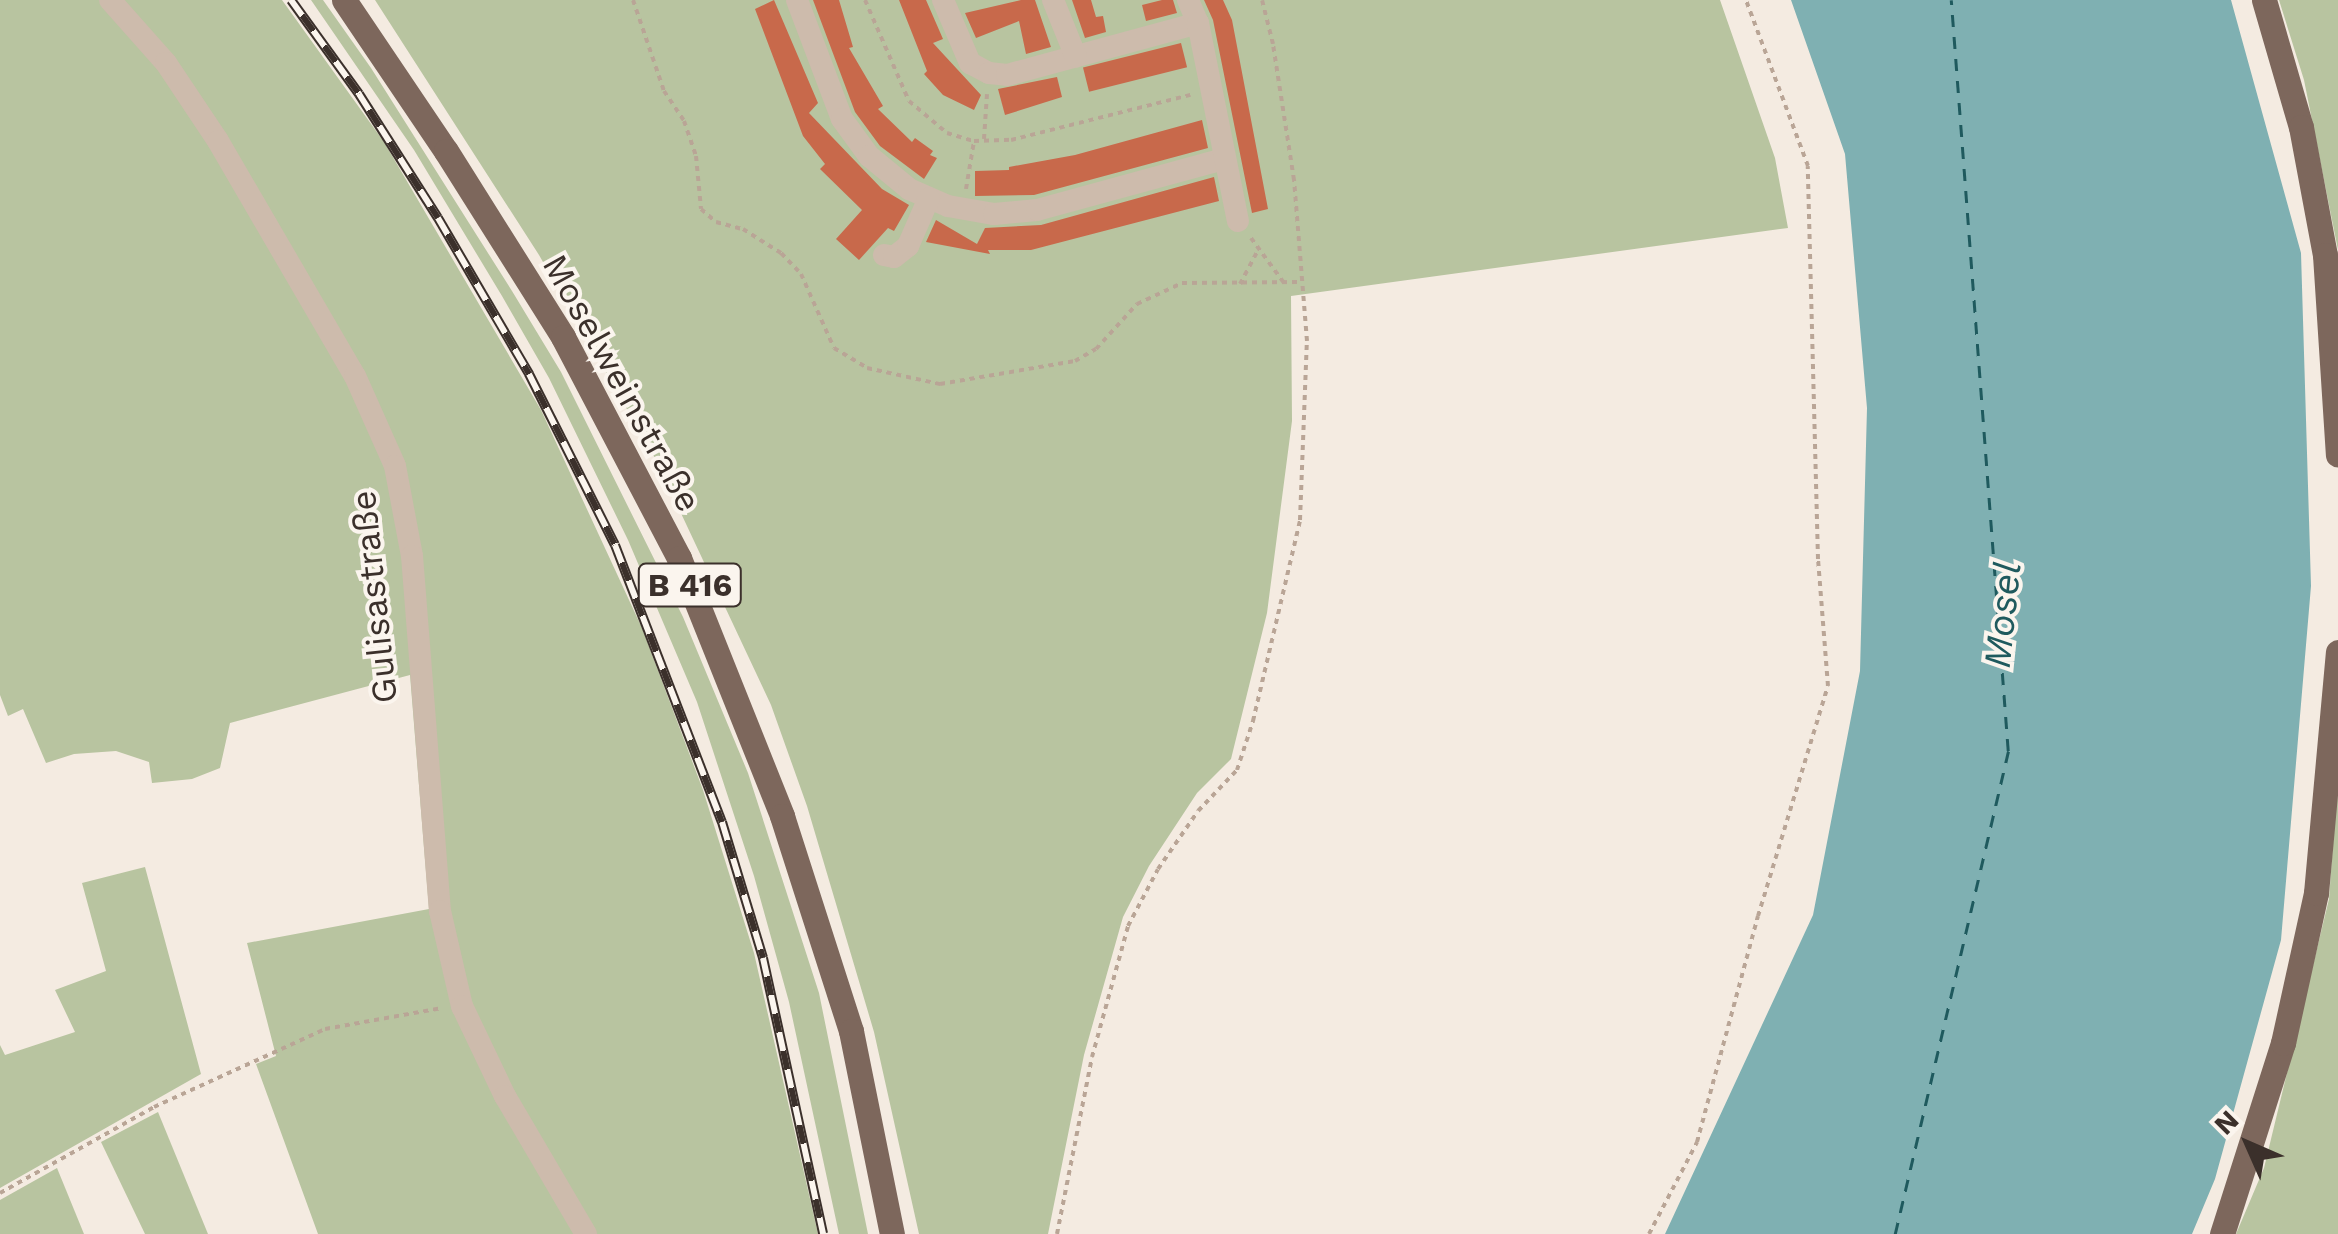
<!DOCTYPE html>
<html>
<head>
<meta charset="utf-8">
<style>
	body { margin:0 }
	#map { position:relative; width:2338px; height:1234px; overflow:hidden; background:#f4ebe1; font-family:"Work Sans",sans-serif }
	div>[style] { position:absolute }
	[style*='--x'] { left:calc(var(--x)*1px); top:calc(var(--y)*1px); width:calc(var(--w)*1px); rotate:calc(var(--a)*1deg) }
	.green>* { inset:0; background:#b8c4a0 }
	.water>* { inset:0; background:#7fb0b2 }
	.ferry>* { height:2.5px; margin-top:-1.25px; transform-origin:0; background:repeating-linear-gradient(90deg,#1f5a5e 0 12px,transparent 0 22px) }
	.building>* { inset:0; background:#c8694b; transform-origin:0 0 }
	.path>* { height:4px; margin-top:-2px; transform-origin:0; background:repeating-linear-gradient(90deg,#b9a596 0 5px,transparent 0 10px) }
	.minor>* { height:22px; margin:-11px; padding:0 11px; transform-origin:11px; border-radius:11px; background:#cdbbac }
	.major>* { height:25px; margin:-12.5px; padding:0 12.5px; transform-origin:12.5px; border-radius:12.5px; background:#7d675c }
	.rail>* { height:10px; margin-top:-5px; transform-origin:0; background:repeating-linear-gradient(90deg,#fbf5ee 0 19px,#3b302b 0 38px); box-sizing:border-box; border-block:2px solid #3b302b }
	span { translate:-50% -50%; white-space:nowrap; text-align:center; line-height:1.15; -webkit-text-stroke:8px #fbf5ee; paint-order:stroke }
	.shield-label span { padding:2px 8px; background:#fbf5ee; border:2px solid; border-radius:8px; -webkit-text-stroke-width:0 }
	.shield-label { font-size:32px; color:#3b302b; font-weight:700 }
	.street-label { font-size:35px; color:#3b302b }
	.water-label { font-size:38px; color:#1f5a5e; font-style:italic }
	.north { position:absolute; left:2198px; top:1094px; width:100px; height:100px; -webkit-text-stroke:8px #fbf5ee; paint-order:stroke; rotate:315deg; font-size:28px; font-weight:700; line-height:40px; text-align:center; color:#3b302b }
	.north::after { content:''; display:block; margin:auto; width:35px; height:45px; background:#3b302b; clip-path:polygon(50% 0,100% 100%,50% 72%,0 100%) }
</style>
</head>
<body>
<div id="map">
	<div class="green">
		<div style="clip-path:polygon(0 0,282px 0,384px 142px,541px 410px,642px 628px,703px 790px,754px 953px,818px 1234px,318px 1234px,256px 1064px,276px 1056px,247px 943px,429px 909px,410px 675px,230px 723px,220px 768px,192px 779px,152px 783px,149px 762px,116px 751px,74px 754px,46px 763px,23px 709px,8px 716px,0 695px)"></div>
		<div style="clip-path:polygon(311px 0,323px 0,371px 68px,512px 291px,561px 372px,683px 617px,748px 773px,819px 993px,868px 1234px,839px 1234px,789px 1002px,754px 876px,697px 702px,628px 540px,549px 378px,502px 296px,414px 150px)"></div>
		<div style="clip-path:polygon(375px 0,1720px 0,1775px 158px,1788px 228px,1291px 296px,1292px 421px,1267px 613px,1231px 759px,1197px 793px,1149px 866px,1123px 917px,1084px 1055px,1048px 1234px,919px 1234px,874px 1032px,807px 806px,771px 705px,656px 460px,539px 255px)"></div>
		<div style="clip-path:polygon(2279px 0,2338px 0,2338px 250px,2304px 80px)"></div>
		<div style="clip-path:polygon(2338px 775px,2338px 1234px,2236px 1234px,2264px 1168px,2329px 899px)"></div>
		<div style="clip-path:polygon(145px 867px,201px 1074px,0 1188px,0 1045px,5px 1055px,75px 1032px,55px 990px,106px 971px,82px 883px)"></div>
		<div style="clip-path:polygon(158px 1112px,208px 1234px,145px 1234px,101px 1142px)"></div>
		<div style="clip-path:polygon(57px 1168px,84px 1234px,0 1234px,0 1200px)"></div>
	</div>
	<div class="water">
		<div style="clip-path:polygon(1791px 0,2231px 0,2301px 253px,2311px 586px,2281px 940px,2215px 1179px,2192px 1234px,1665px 1234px,1813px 915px,1860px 671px,1867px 408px,1845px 154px)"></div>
	</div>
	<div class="ferry">
		<div style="--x:1895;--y:1234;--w:496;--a:-76.8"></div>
		<div style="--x:2008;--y:751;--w:753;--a:-94.34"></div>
	</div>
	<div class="building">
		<div style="clip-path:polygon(774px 0,818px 103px,809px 113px,882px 189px,909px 205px,894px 231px,888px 228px,859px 260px,836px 239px,862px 210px,820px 169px,825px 164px,803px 136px,755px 9px)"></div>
		<div style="clip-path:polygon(813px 0,839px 0,853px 47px,849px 48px,883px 106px,878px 109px,912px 142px,915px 138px,933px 151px,930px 155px,937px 158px,924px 179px,880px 146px,855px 112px)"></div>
		<div style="clip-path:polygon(899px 0,926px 0,943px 39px,933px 43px,981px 95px,974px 110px,943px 95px,924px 74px,927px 71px)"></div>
		<div style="clip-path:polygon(1021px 0,1035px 0,1051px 47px,1026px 54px,1019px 21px,976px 38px,965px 13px)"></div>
		<div style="clip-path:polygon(1072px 0,1091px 0,1096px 17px,1103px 16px,1106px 32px,1085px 38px)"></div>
		<div style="clip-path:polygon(1162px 0,1173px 0,1177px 13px,1146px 21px,1142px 5px)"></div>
		<div style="clip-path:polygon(1204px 0,1223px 0,1232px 20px,1268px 209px,1252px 213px,1213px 20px)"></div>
		<div style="left:1181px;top:43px;width:25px;height:101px;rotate:76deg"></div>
		<div style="clip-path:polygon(1057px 77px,1062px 97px,1005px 115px,998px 89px)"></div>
		<div style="clip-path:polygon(1202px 120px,1208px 148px,1034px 195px,975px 196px,975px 171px,1009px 170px,1009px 167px,1075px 155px)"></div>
		<div style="clip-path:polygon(1214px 177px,1219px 201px,1031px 250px,988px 250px,990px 254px,926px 242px,936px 220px,977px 244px,985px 228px,1041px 225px)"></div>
	</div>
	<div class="path">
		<div style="--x:633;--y:0;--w:96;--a:71.2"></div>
		<div style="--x:664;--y:91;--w:36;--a:56"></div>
		<div style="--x:684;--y:121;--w:37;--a:71"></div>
		<div style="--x:696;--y:156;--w:53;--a:84.6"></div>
		<div style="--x:701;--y:209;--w:20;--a:41"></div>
		<div style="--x:716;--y:222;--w:28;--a:15"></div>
		<div style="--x:743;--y:229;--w:45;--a:32.3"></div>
		<div style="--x:781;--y:253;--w:29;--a:46"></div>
		<div style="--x:801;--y:274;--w:81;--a:66"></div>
		<div style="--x:834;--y:348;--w:39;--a:31"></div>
		<div style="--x:867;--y:368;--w:75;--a:12.4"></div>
		<div style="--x:940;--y:384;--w:137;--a:-9.7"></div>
		<div style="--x:1075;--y:361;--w:24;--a:-30"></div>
		<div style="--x:1096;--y:349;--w:61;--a:-47.7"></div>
		<div style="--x:1137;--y:304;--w:50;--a:-25"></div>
		<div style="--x:1182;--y:283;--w:118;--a:-0.5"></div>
		<div style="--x:865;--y:0;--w:110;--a:66.5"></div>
		<div style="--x:909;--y:101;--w:50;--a:40.1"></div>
		<div style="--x:947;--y:133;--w:28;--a:17"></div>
		<div style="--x:974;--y:141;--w:37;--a:-2"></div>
		<div style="--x:1011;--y:140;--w:185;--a:-14.1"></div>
		<div style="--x:984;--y:139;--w:45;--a:-86.2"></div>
		<div style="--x:966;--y:189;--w:49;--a:-80.5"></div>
		<div style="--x:1251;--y:238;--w:56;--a:53.7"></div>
		<div style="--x:1240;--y:284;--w:40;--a:-62"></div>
		<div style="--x:0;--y:1193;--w:176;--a:-29.2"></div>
		<div style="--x:154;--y:1107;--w:188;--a:-24.5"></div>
		<div style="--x:325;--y:1029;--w:119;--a:-10.2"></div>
		<div style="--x:1057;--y:1234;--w:180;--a:-78.8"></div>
		<div style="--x:1092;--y:1057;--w:136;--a:-74.6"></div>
		<div style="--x:1128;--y:926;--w:64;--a:-62.2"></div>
		<div style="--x:1158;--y:869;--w:70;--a:-55.4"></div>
		<div style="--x:1198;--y:811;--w:57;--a:-46.4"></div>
		<div style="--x:1237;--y:770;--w:52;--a:-71.9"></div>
		<div style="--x:1253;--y:721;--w:206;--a:-76.8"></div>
		<div style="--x:1300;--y:520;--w:179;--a:-87.8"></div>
		<div style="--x:1307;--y:341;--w:162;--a:-94.6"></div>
		<div style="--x:1294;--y:180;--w:138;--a:-98.8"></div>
		<div style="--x:1273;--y:44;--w:45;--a:-104"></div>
		<div style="--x:1649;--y:1234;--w:104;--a:-62.4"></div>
		<div style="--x:1697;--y:1142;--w:234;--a:-74.9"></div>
		<div style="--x:1758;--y:916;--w:240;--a:-73.1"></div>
		<div style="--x:1828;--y:686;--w:127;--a:-94.5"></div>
		<div style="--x:1818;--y:559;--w:393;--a:-91.5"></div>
		<div style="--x:1808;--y:166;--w:177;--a:-110.5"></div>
	</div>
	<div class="minor">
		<div style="--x:110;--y:0;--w:84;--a:48.4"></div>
		<div style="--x:166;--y:63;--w:94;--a:56.3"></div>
		<div style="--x:218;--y:141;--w:272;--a:59.8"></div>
		<div style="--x:355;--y:376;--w:98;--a:66"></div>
		<div style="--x:395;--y:466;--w:92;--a:79.3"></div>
		<div style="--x:412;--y:556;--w:356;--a:85.5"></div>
		<div style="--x:440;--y:911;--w:98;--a:77"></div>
		<div style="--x:462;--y:1006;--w:100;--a:64.5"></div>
		<div style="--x:505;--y:1096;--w:160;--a:59.6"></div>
		<div style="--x:797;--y:0;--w:127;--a:69.3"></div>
		<div style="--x:842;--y:119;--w:46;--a:53.9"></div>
		<div style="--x:869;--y:156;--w:52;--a:39.5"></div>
		<div style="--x:909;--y:189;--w:43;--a:23.6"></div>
		<div style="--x:948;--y:206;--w:47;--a:9.9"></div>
		<div style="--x:994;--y:214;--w:43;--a:-5.3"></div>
		<div style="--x:1037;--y:210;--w:194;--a:-15.3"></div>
		<div style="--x:943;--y:0;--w:69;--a:66.8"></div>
		<div style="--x:970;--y:63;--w:21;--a:28"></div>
		<div style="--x:989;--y:73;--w:18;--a:6"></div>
		<div style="--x:1007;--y:75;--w:198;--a:-15.2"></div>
		<div style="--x:1053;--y:0;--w:61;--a:68"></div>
		<div style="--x:1188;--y:0;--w:25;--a:67"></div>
		<div style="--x:1198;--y:23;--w:202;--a:78.6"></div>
		<div style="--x:884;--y:255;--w:10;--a:11"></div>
		<div style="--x:894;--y:257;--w:18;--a:-38"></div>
		<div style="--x:908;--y:246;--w:52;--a:-66.4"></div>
	</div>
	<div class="major">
		<div style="--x:344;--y:0;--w:182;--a:56"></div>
		<div style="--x:446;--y:151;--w:220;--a:57.8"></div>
		<div style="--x:563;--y:337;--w:250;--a:62.3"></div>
		<div style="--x:679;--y:558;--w:278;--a:68.2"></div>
		<div style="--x:782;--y:816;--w:226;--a:72.2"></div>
		<div style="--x:851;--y:1031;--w:207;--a:78.6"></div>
		<div style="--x:2264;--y:0;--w:132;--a:73.8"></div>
		<div style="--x:2301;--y:127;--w:130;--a:79.4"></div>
		<div style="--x:2325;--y:255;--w:200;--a:86.3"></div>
		<div style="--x:2222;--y:1234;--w:201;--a:-72.3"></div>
		<div style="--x:2283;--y:1043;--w:154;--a:-77.6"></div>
		<div style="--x:2316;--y:893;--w:242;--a:-84.8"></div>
	</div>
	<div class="rail">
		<div style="--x:291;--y:0;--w:116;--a:54.1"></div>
		<div style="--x:359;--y:94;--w:147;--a:57.5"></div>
		<div style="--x:438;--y:218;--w:181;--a:59.7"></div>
		<div style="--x:529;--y:374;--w:191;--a:63.3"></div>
		<div style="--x:615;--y:545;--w:297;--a:68.9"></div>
		<div style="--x:722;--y:822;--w:142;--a:73.2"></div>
		<div style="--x:763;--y:958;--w:282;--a:77.7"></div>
	</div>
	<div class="shield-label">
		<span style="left:690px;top:585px">B 416</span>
	</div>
	<div class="street-label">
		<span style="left:622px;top:383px;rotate:61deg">Moselweinstraße</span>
		<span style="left:374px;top:597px;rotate:-96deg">Gulisastraße</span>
	</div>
	<div class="water-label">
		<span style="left:2003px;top:615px;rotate:-84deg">Mosel</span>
	</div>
	<div class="north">N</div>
</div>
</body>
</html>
